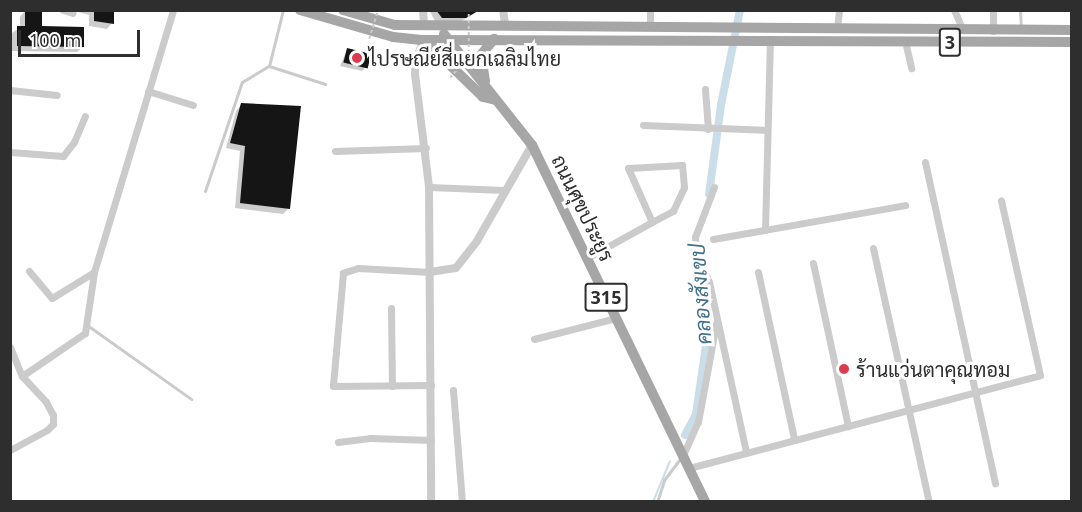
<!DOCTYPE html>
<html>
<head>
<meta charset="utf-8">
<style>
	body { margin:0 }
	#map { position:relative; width:1082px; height:512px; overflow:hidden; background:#fff; font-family:"Noto Sans",Sarabun,sans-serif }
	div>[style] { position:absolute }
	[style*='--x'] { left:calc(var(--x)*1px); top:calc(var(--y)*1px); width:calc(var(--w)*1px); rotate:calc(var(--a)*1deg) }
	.shadow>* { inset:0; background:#0003 }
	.stream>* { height:2px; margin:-1px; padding:0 1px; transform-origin:1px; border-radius:1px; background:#cadee9 }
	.canal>* { height:8px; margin:-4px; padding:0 4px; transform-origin:4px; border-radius:4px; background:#cadee9 }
	.building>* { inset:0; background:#151515; transform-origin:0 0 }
	.path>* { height:1.5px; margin-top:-0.75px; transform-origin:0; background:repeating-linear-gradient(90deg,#cbcbcb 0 3px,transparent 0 6px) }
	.service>* { height:3px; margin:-1.5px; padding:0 1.5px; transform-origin:1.5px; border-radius:1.5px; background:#cbcbcb }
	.minor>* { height:7px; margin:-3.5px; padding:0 3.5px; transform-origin:3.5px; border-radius:3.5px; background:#cbcbcb }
	.tertiary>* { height:8px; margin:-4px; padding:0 4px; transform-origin:4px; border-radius:4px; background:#cbcbcb }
	.primary>* { height:10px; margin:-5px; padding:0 5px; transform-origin:5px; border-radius:5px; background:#a6a6a6 }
	.path-bridge>* { height:1.5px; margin-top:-0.75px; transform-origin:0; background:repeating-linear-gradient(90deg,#cbcbcb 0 3px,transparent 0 6px) }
	.dots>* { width:16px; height:16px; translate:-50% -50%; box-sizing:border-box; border:3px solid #fff; border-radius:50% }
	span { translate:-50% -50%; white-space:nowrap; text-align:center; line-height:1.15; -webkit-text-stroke:6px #fff; paint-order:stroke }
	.shield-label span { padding:2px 4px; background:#fff; border:2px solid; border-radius:4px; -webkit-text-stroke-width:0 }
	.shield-label { font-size:18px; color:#2e2e2e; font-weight:700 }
	.poi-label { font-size:20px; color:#2e2e2e }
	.left { translate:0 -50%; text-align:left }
	.street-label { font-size:20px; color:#2e2e2e }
	.water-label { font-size:21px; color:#42718a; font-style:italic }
	.frame { position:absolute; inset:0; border:12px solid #2e2e2e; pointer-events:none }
	.scale { position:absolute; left:18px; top:30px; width:122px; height:27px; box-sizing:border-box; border:3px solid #2e2e2e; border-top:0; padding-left:8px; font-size:18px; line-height:21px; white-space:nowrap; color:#2e2e2e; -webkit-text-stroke:4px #fff; paint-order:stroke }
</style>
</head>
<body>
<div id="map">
	<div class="shadow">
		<div style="clip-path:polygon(71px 10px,112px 10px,112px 23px,107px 29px,89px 26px,89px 15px)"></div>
		<div style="clip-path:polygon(429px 10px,478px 10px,459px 23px,436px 23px)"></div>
		<div style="clip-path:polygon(25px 11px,40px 28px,83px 47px,77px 52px,12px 51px,12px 33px,20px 27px,20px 17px)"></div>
		<div style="clip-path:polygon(347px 50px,366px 67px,362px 71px,340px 66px)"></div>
		<div style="clip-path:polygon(241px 105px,288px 209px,283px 214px,235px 208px,240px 151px,226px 148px,236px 111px)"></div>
	</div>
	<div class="stream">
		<div style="--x:653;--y:502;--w:44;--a:-67.5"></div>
	</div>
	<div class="canal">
		<div style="--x:709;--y:194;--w:90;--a:-82.3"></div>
		<div style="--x:721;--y:105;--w:97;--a:-78.7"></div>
		<div style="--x:685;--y:435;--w:24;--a:-62"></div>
		<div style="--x:696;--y:414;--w:83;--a:-81.7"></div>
		<div style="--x:708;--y:332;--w:82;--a:-99.8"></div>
	</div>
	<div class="building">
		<div style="clip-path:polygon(25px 10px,42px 10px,42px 26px,84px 27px,84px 47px,17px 46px,17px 26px,25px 26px)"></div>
		<div style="clip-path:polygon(94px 10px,114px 10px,114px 24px,94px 21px)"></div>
		<div style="clip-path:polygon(436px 10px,478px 10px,478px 11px,466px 18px,442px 18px)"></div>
		<div style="left:347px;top:48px;width:25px;height:15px;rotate:14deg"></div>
		<div style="clip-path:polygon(241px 103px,301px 106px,290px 209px,240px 203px,245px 146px,230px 143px)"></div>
	</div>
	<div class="path">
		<div style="--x:492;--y:62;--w:6;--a:-51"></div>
		<div style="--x:494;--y:63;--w:5;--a:-79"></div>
	</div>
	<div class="service">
		<div style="--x:1020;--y:10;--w:17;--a:87"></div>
		<div style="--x:269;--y:66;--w:59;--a:17.8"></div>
		<div style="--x:205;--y:191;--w:115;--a:-71.3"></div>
		<div style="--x:242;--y:82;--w:31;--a:-31"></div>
		<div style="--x:269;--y:66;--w:58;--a:-76"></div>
		<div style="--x:87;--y:325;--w:128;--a:35.4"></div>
		<div style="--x:657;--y:502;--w:23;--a:-72"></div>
		<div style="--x:664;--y:480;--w:26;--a:-53"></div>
	</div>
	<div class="minor">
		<div style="--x:63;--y:10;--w:10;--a:17"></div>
		<div style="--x:954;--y:10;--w:22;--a:66"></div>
		<div style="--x:650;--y:27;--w:17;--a:-90"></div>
		<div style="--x:837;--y:29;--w:19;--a:-84"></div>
		<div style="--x:993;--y:31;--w:21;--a:-90"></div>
		<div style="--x:905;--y:41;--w:28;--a:77"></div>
		<div style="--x:705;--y:89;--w:40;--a:85.7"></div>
		<div style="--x:10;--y:90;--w:47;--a:6.1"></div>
		<div style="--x:148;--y:91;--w:47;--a:17.3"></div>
		<div style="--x:643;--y:125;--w:123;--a:2.3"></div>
		<div style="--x:335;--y:151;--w:91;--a:-1.9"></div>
		<div style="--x:10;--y:152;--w:53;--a:4.3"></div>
		<div style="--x:63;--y:156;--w:18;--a:-52"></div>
		<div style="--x:74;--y:142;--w:28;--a:-67"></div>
		<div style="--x:925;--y:162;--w:329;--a:77.7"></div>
		<div style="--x:429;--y:187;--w:75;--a:2.3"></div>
		<div style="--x:714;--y:187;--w:53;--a:110.8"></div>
		<div style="--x:695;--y:237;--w:13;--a:86"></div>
		<div style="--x:696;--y:250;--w:35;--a:68"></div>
		<div style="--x:709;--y:282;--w:173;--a:77.7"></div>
		<div style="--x:765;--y:230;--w:190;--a:-88.5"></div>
		<div style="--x:713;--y:239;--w:195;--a:-10"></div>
		<div style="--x:873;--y:248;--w:260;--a:77.6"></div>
		<div style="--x:587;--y:258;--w:74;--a:-29"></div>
		<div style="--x:652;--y:222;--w:24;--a:-28"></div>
		<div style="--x:673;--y:211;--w:26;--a:-65"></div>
		<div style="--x:684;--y:187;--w:22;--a:-95"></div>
		<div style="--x:682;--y:165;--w:54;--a:176.8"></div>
		<div style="--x:628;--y:168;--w:59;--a:66"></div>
		<div style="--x:813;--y:263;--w:167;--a:77.9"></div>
		<div style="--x:29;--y:271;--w:35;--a:50"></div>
		<div style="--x:52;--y:298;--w:49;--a:-31.8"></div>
		<div style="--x:430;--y:272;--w:72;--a:-176.8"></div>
		<div style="--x:358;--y:268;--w:16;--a:162"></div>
		<div style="--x:343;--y:273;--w:113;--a:95.1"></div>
		<div style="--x:333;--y:386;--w:98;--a:-0.6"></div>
		<div style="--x:758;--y:272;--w:171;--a:77.8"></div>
		<div style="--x:391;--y:308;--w:78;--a:89.3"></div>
		<div style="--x:534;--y:339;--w:85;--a:-14.4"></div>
		<div style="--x:10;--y:347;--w:31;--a:68"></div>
		<div style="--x:22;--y:376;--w:35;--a:47"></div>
		<div style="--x:46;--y:402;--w:15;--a:62"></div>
		<div style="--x:53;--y:415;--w:9;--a:90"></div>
		<div style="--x:53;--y:424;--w:8;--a:135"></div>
		<div style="--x:47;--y:430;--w:42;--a:151.6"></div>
		<div style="--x:22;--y:376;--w:76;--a:-34.3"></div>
		<div style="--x:85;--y:333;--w:62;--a:-81.6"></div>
		<div style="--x:94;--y:272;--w:274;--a:-73.2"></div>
		<div style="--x:453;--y:390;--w:112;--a:85.4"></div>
		<div style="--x:338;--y:442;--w:32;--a:-7"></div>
		<div style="--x:370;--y:438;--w:61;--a:1.9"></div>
		<div style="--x:683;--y:455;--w:36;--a:-66"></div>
		<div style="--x:698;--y:422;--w:100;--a:-79.6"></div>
		<div style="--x:689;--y:468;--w:363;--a:-14.8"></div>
		<div style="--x:1040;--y:375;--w:179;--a:-102.6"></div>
	</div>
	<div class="tertiary">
		<div style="--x:423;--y:10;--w:15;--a:86"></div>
		<div style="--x:503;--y:10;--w:13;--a:81"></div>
		<div style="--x:424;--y:40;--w:21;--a:113"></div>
		<div style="--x:416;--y:59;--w:15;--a:94"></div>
		<div style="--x:415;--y:74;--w:114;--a:82.9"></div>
		<div style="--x:429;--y:187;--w:315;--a:89.6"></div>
		<div style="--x:430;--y:272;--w:26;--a:-9"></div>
		<div style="--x:456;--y:268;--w:34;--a:-52"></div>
		<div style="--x:477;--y:241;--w:111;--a:-60.2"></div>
	</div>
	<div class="primary">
		<div style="--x:300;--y:10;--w:97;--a:16.2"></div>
		<div style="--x:393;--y:37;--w:31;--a:6"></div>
		<div style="--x:424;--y:40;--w:648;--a:0.18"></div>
		<div style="--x:343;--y:10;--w:54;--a:16.1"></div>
		<div style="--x:395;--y:25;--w:677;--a:0.42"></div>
		<div style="--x:444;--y:34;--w:142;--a:51.6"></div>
		<div style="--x:532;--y:145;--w:397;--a:64.1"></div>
		<div style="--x:424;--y:40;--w:82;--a:44"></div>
		<div style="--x:483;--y:97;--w:13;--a:13"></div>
		<div style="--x:485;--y:81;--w:26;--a:-99"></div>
		<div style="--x:481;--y:55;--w:21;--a:-51"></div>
	</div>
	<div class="path-bridge">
		<div style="--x:469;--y:14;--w:41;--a:90"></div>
		<div style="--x:469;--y:55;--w:26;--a:18"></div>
		<div style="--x:369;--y:39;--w:30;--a:-73"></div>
		<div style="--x:450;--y:78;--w:30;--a:-50"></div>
	</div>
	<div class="dots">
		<div style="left:357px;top:58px;background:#d93c4f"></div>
		<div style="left:844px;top:369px;background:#d93c4f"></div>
	</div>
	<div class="shield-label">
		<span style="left:950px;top:42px">3</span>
		<span style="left:606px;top:297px">315</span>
	</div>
	<div class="poi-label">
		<span class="left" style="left:369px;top:58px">ไปรษณีย์สี่แยกเฉลิมไทย</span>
		<span class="left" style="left:856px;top:369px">ร้านแว่นตาคุณทอม</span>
	</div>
	<div class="street-label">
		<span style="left:583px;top:208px;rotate:64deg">ถนนศุขประยูร</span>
	</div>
	<div class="water-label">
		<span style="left:700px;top:294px;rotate:-94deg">คลองสังเขป</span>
	</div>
	<div class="frame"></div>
	<div class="scale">100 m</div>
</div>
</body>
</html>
